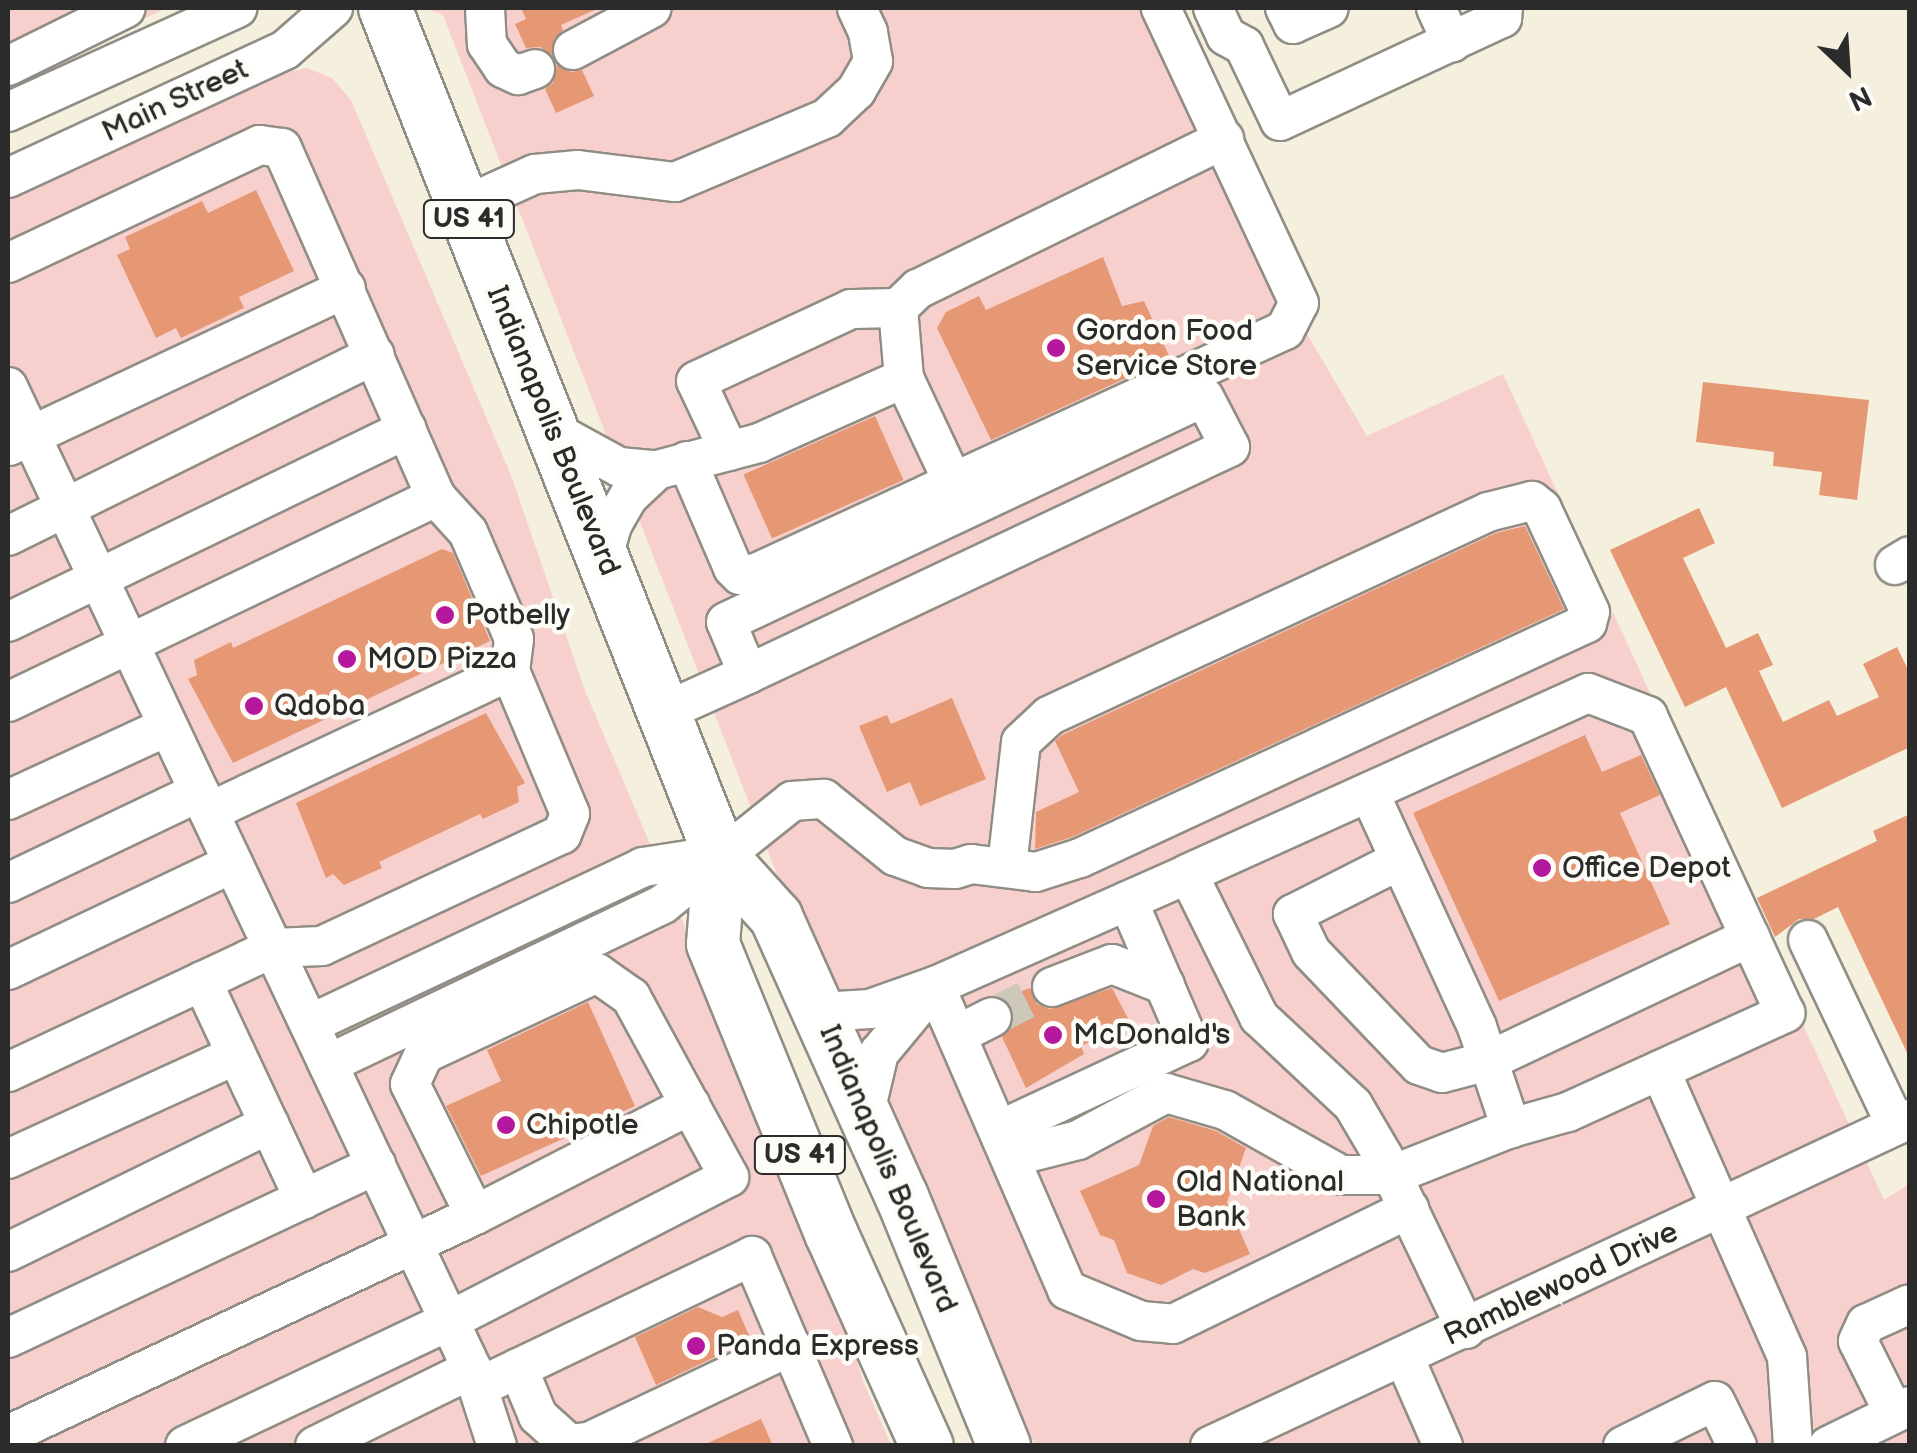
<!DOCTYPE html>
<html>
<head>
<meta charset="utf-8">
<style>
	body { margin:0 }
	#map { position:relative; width:1917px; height:1453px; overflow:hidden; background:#f5efdd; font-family:"Balsamiq Sans",sans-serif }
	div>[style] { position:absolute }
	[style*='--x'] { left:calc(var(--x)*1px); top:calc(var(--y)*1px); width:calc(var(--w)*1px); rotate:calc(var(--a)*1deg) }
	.built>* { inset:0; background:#f7d0ce }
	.building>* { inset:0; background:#e59873; transform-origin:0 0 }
	.minor-tunnel>* { height:38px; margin-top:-19px; transform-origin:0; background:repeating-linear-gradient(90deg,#cdc8b9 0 38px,transparent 0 57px) }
	.roads { filter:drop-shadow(2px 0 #908d84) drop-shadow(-2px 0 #908d84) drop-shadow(0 2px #908d84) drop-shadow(0 -2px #908d84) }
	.minor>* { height:38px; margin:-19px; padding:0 19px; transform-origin:19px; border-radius:19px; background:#fff }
	.highway>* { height:52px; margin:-26px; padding:0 26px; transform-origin:26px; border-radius:26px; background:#fff }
	.dots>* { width:28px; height:28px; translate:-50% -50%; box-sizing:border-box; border:5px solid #fdfcf7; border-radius:50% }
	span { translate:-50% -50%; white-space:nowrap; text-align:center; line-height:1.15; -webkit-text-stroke:9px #fdfcf7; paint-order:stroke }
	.shield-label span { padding:2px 8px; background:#fdfcf7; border:2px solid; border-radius:8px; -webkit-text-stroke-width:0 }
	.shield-label { font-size:28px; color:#2b2b2b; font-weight:700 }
	.street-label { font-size:30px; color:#2b2b2b }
	.poi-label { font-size:30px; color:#2b2b2b }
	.left { translate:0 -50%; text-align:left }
	.frame { position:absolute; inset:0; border:10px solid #2b2b2b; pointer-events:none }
	.north { position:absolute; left:1797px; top:20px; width:100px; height:100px; -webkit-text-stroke:8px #fdfcf7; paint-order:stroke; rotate:155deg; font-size:28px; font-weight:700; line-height:40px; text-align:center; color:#2b2b2b }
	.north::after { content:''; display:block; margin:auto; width:35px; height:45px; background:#2b2b2b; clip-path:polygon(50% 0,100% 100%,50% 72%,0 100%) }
</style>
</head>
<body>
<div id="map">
	<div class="built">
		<div style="clip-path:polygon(8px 8px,167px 8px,8px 82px)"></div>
		<div style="clip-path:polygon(423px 8px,1156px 8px,1296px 315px,1367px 436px,1503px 374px,1884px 1200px,1909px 1184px,1909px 1445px,1036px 1445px,889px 1163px,443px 15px)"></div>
		<div style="clip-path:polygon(307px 68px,332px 78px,351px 100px,512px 478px,584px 688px,831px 1272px,863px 1381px,891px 1445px,8px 1445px,8px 200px,283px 73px)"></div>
	</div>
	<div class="building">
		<div style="clip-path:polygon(521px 8px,599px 8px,561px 25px,563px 30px,554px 39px,552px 55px,540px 47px,526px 48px,515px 24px,526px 19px)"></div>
		<div style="clip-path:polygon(557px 64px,571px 72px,582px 70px,594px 96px,556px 113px,545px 89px,553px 83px)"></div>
		<div style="clip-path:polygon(256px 190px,294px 271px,239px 297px,244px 308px,181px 338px,176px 328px,156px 338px,117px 255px,130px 249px,125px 237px,202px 201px,208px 213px)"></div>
		<div style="clip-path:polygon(1103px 257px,1122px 306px,1144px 301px,1170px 358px,991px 440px,937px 328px,946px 312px,979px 296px,986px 310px)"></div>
		<div style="clip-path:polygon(1703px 382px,1869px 400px,1857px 500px,1819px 495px,1822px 472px,1773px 466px,1774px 452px,1696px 442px)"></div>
		<div style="left:875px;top:416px;width:70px;height:144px;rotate:66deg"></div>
		<div style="clip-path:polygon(1699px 508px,1715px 543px,1683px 558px,1726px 648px,1758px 633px,1773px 665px,1759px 671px,1783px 722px,1829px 700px,1837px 716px,1879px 697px,1863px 664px,1897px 647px,1910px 674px,1910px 747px,1782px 808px,1726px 687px,1685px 707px,1610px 550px)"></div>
		<div style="clip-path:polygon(1525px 526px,1564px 609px,1072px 837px,1035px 849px,1036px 812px,1079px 792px,1055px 741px,1062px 735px,1496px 533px)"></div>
		<div style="clip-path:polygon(442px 549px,453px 553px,490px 641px,233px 763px,188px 679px,197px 675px,194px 660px,231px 642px,233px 648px)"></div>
		<div style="clip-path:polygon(952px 698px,986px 779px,920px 806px,910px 782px,887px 792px,859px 726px,887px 715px,891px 724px)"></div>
		<div style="clip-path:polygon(486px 713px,525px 783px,517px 787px,519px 802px,483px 819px,480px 814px,379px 862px,382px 868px,344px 885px,333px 874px,326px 878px,296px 803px)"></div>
		<div style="clip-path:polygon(1585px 735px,1602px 772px,1641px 755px,1660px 795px,1620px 813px,1670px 924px,1499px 1001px,1413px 813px)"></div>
		<div style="clip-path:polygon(1910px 814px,1910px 1059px,1838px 907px,1814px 919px,1799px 919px,1775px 937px,1757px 898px,1877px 841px,1873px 831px)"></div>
		<div style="clip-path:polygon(1030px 988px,1037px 1004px,1049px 1009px,1112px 988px,1131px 1024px,1081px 1046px,1084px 1054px,1026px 1088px,1002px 1037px,1014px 1017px,1003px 998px)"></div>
		<div style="clip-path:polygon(588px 1002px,635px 1106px,481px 1176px,446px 1106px,501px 1081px,487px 1050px)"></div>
		<div style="clip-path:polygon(1169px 1117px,1216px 1131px,1246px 1148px,1227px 1202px,1250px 1254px,1205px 1273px,1193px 1269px,1161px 1285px,1127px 1273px,1114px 1240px,1100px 1235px,1080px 1191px,1139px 1165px,1153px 1126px)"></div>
		<div style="clip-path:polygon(698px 1307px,722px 1317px,738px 1310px,751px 1340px,656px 1385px,635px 1337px)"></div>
		<div style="clip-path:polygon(761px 1419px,773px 1446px,701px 1446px)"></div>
	</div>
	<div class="minor-tunnel">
		<div style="--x:992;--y:1017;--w:67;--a:-26.6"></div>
	</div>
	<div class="roads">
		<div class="minor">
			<div style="--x:485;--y:8;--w:36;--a:87"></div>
			<div style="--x:487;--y:44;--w:29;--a:56"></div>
			<div style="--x:503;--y:68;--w:17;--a:25"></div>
			<div style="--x:518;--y:75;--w:18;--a:-19"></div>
			<div style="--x:1213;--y:8;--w:31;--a:65"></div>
			<div style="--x:1226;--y:36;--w:21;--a:29"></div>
			<div style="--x:1244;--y:46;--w:83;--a:64.4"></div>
			<div style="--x:1280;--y:121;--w:245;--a:-24.9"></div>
			<div style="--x:1502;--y:18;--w:10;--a:-84"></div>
			<div style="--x:1285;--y:8;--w:18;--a:63"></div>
			<div style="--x:1293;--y:24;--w:39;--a:-24"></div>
			<div style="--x:1436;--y:8;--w:38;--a:65"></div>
			<div style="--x:573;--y:50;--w:89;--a:-28"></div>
			<div style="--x:8;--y:66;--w:131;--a:-26.2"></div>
			<div style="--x:8;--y:112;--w:252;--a:-24.4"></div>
			<div style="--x:8;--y:178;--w:305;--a:-24.8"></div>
			<div style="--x:285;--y:50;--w:64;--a:-41.2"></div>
			<div style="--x:464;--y:206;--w:78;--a:-24.3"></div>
			<div style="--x:535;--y:174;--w:43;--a:-5.3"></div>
			<div style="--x:578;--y:170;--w:98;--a:7.1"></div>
			<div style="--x:675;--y:182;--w:165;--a:-22.8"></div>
			<div style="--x:827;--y:118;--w:40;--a:-43"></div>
			<div style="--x:856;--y:91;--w:34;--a:-60"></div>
			<div style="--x:873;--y:61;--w:29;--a:-100"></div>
			<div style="--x:868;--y:32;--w:26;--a:-115"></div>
			<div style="--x:8;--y:263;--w:278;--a:-25.1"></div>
			<div style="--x:260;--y:145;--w:22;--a:8"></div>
			<div style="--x:282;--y:148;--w:381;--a:66.2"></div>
			<div style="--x:436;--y:497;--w:47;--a:47.6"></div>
			<div style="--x:468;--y:532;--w:116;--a:66.7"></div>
			<div style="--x:514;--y:639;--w:32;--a:97"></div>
			<div style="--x:510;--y:671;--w:155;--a:67.2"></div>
			<div style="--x:570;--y:814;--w:22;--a:112"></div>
			<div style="--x:562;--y:834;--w:265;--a:155"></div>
			<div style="--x:322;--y:946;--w:49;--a:177.7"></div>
			<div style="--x:273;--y:948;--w:293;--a:154.9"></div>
			<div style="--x:904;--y:378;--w:115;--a:64.8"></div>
			<div style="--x:8;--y:387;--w:1086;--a:64.71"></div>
			<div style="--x:472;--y:1369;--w:81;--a:72"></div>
			<div style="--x:553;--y:431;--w:75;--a:28.6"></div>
			<div style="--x:619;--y:467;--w:38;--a:5"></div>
			<div style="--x:657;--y:470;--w:106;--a:-14.8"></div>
			<div style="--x:759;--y:443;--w:159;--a:-24.1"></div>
			<div style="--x:904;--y:378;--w:70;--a:-94.9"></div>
			<div style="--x:898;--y:308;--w:28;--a:-44"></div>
			<div style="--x:918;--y:289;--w:341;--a:-26.1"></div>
			<div style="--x:9;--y:446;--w:372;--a:-25.1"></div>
			<div style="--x:729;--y:451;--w:77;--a:-115.2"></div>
			<div style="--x:696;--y:381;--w:171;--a:-24.9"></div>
			<div style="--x:851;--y:309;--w:47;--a:-1.2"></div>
			<div style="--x:687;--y:461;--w:116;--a:66.7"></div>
			<div style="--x:733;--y:568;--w:10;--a:45"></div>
			<div style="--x:740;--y:575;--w:16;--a:-7"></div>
			<div style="--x:756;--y:573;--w:582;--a:-24.67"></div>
			<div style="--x:1285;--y:330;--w:30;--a:-63"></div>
			<div style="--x:1299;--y:303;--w:326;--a:-115.1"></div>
			<div style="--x:8;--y:536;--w:409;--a:-26.3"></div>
			<div style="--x:603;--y:557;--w:33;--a:-74"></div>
			<div style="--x:612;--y:525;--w:34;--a:-60"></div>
			<div style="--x:629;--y:496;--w:38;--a:-43"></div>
			<div style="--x:1895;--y:565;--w:17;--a:-31"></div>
			<div style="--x:8;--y:622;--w:443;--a:-25.8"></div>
			<div style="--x:8;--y:702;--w:475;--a:-25.6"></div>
			<div style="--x:664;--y:712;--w:92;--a:-24.3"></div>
			<div style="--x:748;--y:674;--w:56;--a:-112.9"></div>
			<div style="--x:726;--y:622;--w:528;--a:-25.21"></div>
			<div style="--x:1204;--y:397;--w:56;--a:62.5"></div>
			<div style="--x:1230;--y:447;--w:533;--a:154.78"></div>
			<div style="--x:1369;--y:792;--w:259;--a:65.3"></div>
			<div style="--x:1477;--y:1027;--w:107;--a:71.4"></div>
			<div style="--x:8;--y:800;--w:176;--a:-24.8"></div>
			<div style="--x:209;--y:812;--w:332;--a:-25.1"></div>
			<div style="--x:1400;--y:860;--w:120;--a:153.2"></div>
			<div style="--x:1293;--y:914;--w:42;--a:64.7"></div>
			<div style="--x:1311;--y:952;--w:156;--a:46.3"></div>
			<div style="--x:1419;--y:1065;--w:24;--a:19"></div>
			<div style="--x:1442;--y:1073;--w:48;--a:-14.6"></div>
			<div style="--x:1488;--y:1061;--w:290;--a:-25.3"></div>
			<div style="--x:8;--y:883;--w:212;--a:-25.5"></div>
			<div style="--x:1808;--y:940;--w:205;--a:64.6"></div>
			<div style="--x:8;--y:970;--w:249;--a:-25.4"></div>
			<div style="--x:202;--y:981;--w:241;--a:64.9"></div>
			<div style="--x:935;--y:986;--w:331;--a:66.5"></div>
			<div style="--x:1067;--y:1290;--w:80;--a:22.7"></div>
			<div style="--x:1141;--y:1321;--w:32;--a:5"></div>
			<div style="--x:1173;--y:1324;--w:263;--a:-26"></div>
			<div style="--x:1052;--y:987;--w:64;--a:-21"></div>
			<div style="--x:1112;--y:964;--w:57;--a:21.6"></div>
			<div style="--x:821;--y:1012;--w:49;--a:-3.5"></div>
			<div style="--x:870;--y:1009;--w:69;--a:-19.5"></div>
			<div style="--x:935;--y:986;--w:277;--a:-23.9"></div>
			<div style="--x:1188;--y:874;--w:160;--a:63.6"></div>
			<div style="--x:1259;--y:1017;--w:129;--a:43.1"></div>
			<div style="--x:1353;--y:1105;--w:59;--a:59.5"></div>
			<div style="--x:1383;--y:1156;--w:192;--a:64.4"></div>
			<div style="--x:310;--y:1024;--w:368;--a:-25.2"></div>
			<div style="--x:643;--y:867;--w:78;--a:-8.9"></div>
			<div style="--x:957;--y:1035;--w:39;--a:-27"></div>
			<div style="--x:328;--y:1064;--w:371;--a:-25.5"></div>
			<div style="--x:663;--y:904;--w:165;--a:-38.6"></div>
			<div style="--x:792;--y:801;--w:32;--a:-4"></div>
			<div style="--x:824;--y:799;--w:91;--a:38.8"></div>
			<div style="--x:895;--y:856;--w:35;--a:20"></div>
			<div style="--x:928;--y:868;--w:27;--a:2"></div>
			<div style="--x:955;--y:869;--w:17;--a:-17"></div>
			<div style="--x:971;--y:864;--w:65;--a:7"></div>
			<div style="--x:1036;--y:872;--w:46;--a:-17.7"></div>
			<div style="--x:1080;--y:858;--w:559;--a:-24.87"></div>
			<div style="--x:1587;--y:623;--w:11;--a:-75"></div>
			<div style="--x:1590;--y:612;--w:114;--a:-115"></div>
			<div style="--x:1542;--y:509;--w:13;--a:-141"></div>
			<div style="--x:1532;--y:501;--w:45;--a:166"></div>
			<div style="--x:1488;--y:512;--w:484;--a:155.1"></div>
			<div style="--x:1049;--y:716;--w:38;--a:137"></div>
			<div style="--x:1021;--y:742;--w:126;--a:96.4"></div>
			<div style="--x:1660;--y:1070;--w:314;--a:66.1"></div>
			<div style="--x:1787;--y:1357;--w:89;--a:86.1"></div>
			<div style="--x:865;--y:1112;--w:61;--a:-76.7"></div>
			<div style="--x:879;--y:1053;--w:85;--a:-50.3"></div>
			<div style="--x:1000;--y:1130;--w:208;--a:-25"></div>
			<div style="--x:1189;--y:1042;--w:154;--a:-113.4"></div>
			<div style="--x:1011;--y:1157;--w:69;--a:-14.2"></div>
			<div style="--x:1078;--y:1140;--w:100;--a:-28.1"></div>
			<div style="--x:1166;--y:1093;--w:61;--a:16.1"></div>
			<div style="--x:1225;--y:1110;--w:133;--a:29.3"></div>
			<div style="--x:1341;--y:1175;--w:51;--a:0"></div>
			<div style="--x:1392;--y:1175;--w:128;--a:-21.6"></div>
			<div style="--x:1511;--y:1128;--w:59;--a:-15.7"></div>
			<div style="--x:1568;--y:1112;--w:239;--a:-24.5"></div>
			<div style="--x:1785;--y:1013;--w:327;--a:-114.8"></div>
			<div style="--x:1648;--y:716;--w:64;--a:-159"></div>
			<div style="--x:1588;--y:693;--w:439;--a:155.7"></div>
			<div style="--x:8;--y:1159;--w:251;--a:-24.5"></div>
			<div style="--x:475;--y:1215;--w:242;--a:-27.1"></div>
			<div style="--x:8;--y:1252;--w:291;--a:-26.1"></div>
			<div style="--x:8;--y:1338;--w:407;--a:-25.2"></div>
			<div style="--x:1404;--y:1357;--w:97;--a:66.3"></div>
			<div style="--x:518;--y:1368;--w:52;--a:67.4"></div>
			<div style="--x:538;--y:1416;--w:42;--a:42.1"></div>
			<div style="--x:569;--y:1444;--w:20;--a:-6"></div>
			<div style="--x:589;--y:1442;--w:224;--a:-25.4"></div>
			<div style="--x:479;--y:1387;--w:303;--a:-25.6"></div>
			<div style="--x:752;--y:1256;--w:207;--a:66.9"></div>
			<div style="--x:1894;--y:1413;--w:80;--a:-116.6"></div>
			<div style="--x:1858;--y:1341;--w:19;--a:-65"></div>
			<div style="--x:1866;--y:1324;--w:48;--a:-24.4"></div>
			<div style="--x:8;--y:1435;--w:516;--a:-25.22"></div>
			<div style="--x:475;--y:1215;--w:146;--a:-116.4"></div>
			<div style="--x:410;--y:1084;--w:33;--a:-65"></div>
			<div style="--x:424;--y:1054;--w:191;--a:-25.1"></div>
			<div style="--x:597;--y:973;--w:42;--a:35.2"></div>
			<div style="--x:631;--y:997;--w:205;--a:61.4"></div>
			<div style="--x:729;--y:1177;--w:315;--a:152.8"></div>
			<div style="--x:449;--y:1321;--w:292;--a:154.7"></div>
			<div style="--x:315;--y:1446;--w:175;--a:-26.1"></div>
			<div style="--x:1210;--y:1446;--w:773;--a:-25.04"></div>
			<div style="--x:1623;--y:1446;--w:102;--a:-26.1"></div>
			<div style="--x:1715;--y:1401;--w:50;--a:63.9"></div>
			<div style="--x:1828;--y:1446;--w:91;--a:-26"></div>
		</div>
		<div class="highway">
			<div style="--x:385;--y:8;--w:911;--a:68.42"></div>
			<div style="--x:720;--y:855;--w:84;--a:47.9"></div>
			<div style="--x:776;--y:917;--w:307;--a:65.8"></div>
			<div style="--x:902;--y:1197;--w:269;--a:67.7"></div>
			<div style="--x:720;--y:855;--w:89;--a:94.5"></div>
			<div style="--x:713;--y:944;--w:314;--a:67.8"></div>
			<div style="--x:832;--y:1235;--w:231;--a:65.8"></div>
		</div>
	</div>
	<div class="dots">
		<div style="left:1056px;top:348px;background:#b5179e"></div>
		<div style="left:445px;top:615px;background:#b5179e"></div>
		<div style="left:347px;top:659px;background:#b5179e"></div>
		<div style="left:254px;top:706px;background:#b5179e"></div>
		<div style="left:1542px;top:868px;background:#b5179e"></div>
		<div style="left:1053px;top:1035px;background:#b5179e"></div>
		<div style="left:506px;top:1125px;background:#b5179e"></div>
		<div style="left:1156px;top:1199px;background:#b5179e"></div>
		<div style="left:696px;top:1346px;background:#b5179e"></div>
	</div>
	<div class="shield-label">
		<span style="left:469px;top:219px">US 41</span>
		<span style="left:800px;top:1155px">US 41</span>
	</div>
	<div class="street-label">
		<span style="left:175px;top:101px;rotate:-25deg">Main Street</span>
		<span style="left:553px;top:431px;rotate:68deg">Indianapolis Boulevard</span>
		<span style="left:888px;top:1169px;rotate:67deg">Indianapolis Boulevard</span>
		<span style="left:1561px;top:1284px;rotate:-25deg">Ramblewood Drive</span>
	</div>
	<div class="poi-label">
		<span class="left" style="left:1076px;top:348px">Gordon Food<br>Service Store</span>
		<span class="left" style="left:465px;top:615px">Potbelly</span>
		<span class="left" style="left:367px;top:659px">MOD Pizza</span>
		<span class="left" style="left:274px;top:706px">Qdoba</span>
		<span class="left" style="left:1562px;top:868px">Office Depot</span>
		<span class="left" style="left:1073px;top:1035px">McDonald's</span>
		<span class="left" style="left:526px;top:1125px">Chipotle</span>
		<span class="left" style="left:1176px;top:1199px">Old National<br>Bank</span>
		<span class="left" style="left:716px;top:1346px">Panda Express</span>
	</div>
	<div class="frame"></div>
	<div class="north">N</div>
</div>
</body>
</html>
